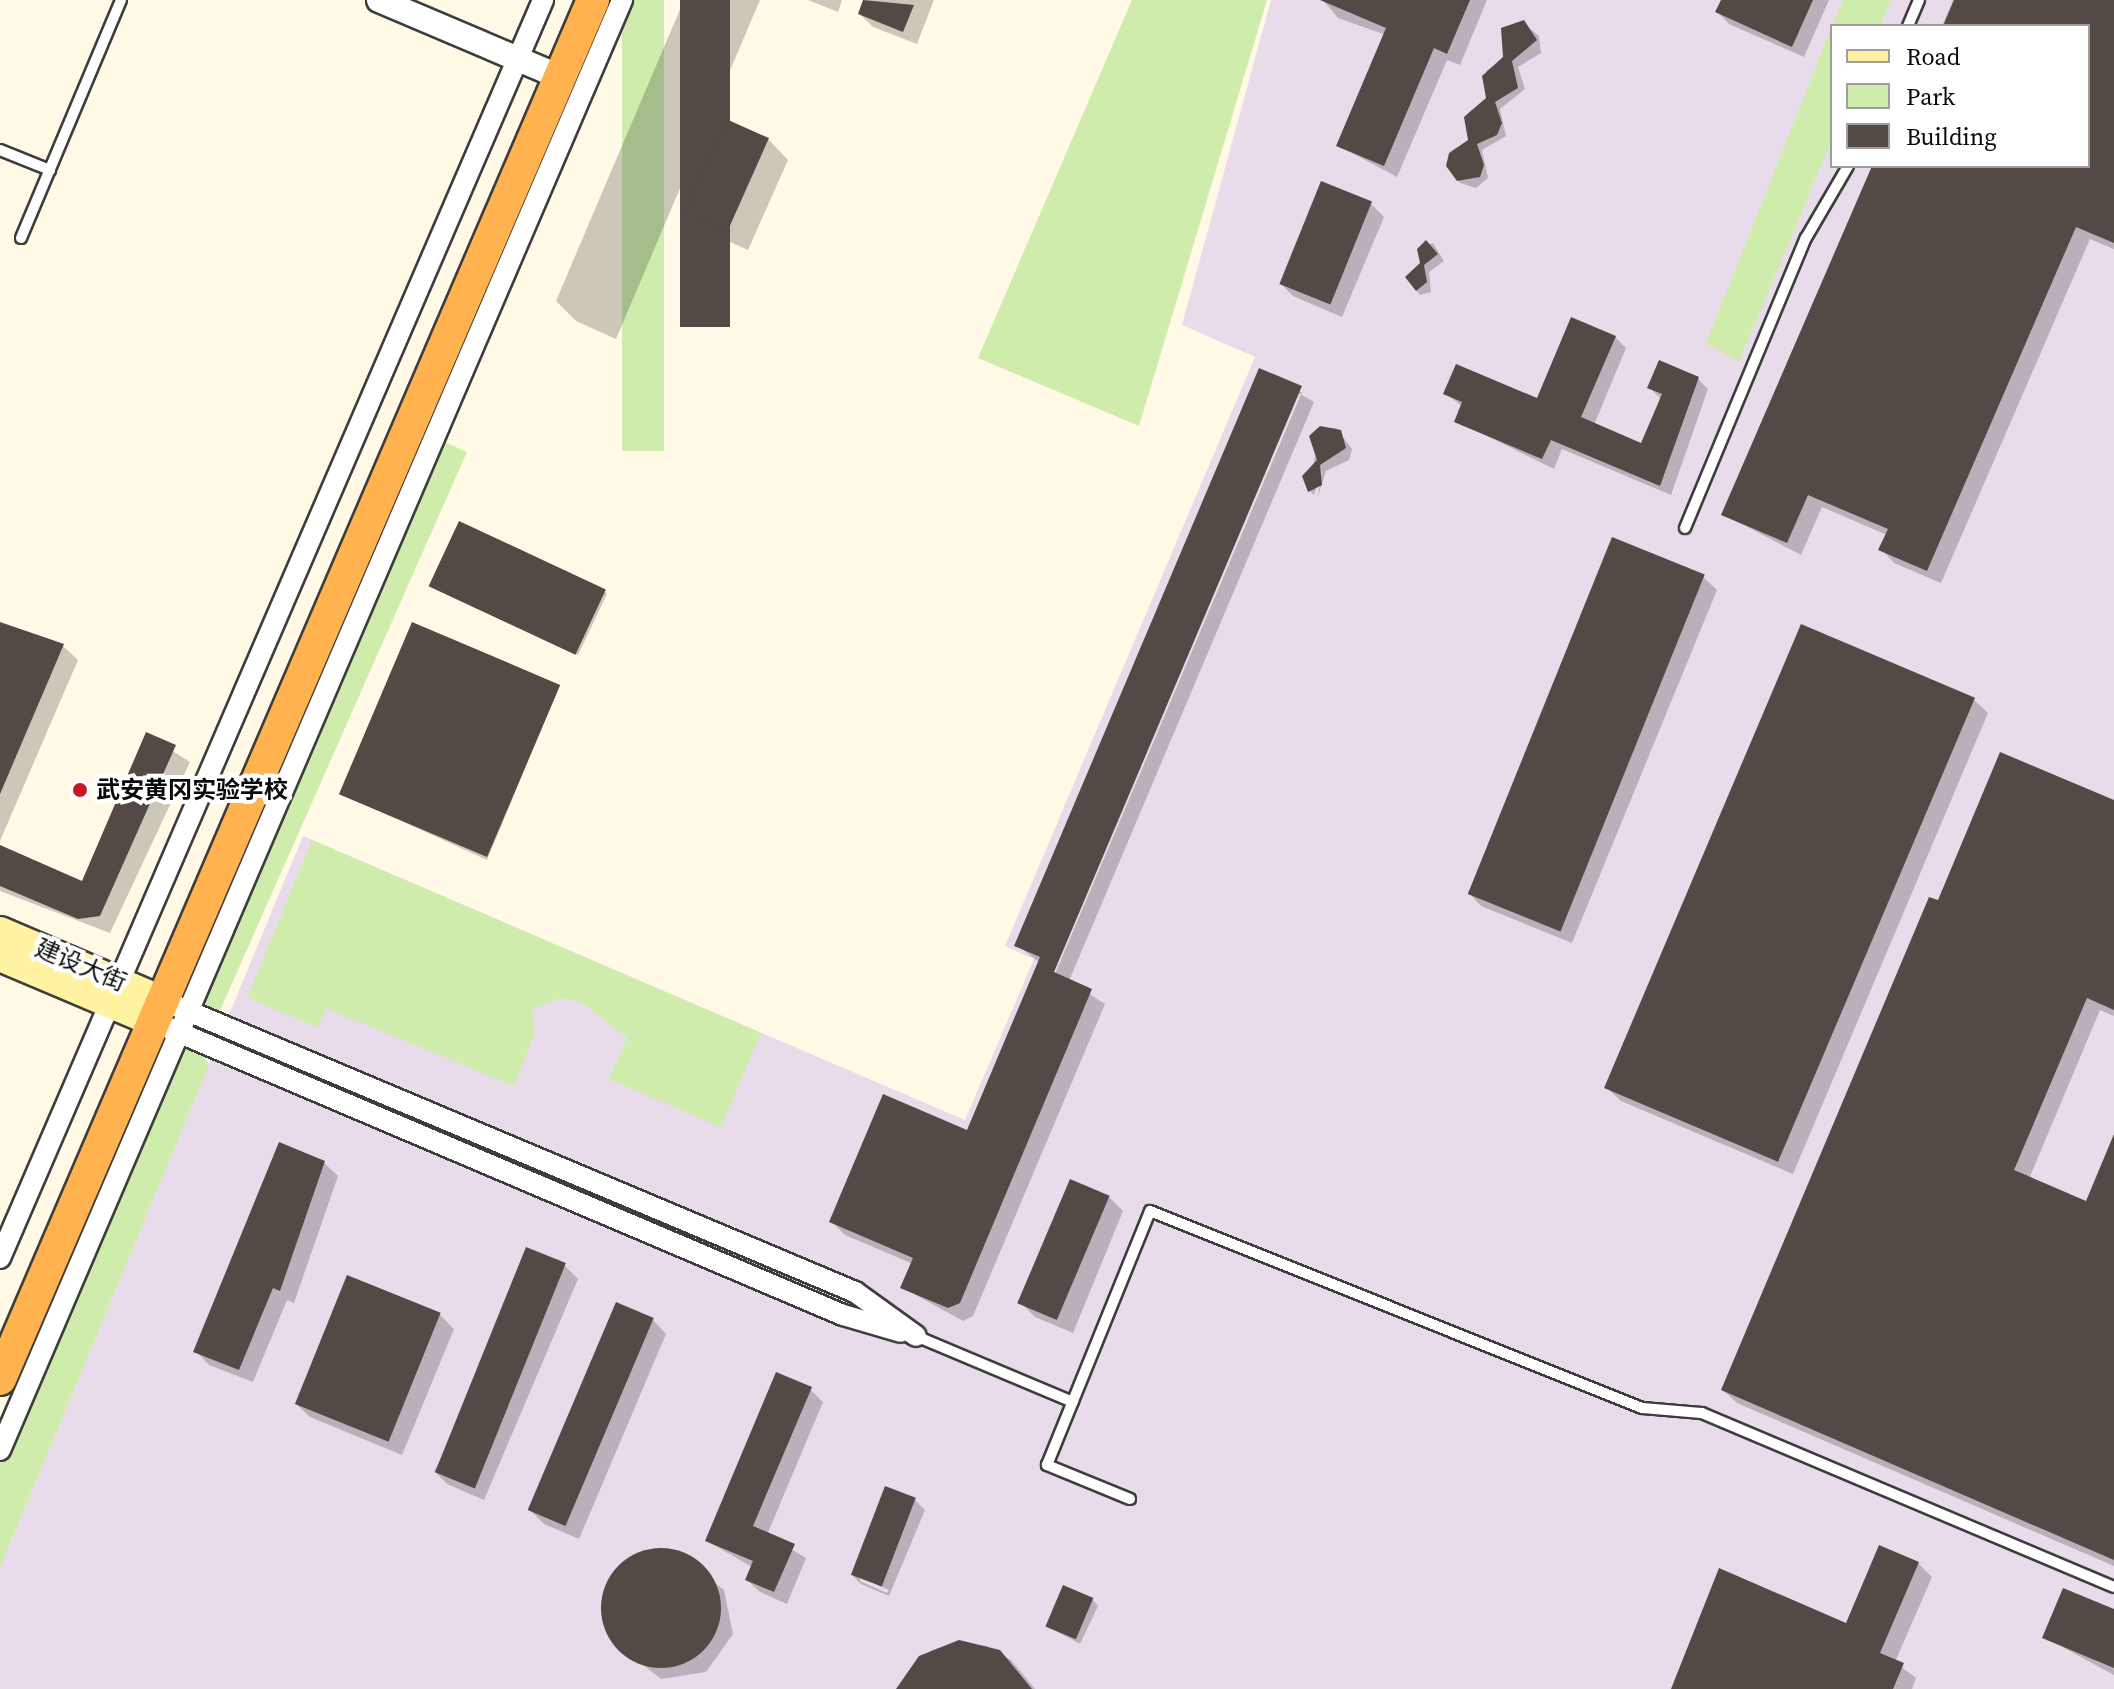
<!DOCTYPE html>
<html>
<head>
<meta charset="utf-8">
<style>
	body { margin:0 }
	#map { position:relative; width:2114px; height:1689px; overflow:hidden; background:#fff9e6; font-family:"Source Serif 4","Noto Sans SC",serif }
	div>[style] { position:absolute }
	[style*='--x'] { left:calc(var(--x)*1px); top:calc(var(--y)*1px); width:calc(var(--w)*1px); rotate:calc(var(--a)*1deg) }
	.industrial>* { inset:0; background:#e8dcea }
	.green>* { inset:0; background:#d0ecad; transform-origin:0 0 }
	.shadow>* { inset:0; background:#0003 }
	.building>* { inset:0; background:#534a45; transform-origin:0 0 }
	.round { border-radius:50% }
	.roads { filter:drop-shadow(2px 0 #3d3d3d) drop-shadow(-2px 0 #3d3d3d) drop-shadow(0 2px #3d3d3d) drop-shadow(0 -2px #3d3d3d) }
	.service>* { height:10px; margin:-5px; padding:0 5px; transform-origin:5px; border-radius:5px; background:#fff }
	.minor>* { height:20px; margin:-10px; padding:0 10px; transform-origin:10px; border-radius:10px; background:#fff }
	.tertiary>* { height:24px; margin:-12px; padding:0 12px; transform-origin:12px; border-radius:12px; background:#fff }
	.secondary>* { height:28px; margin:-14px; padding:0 14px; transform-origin:14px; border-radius:14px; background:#fff2a1 }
	.trunk>* { height:32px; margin:-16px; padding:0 16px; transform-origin:16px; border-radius:16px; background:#ffb24d }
	.dots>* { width:22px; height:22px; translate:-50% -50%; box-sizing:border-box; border:4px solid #fff; border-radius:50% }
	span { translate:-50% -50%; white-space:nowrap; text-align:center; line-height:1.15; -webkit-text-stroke:8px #fff; paint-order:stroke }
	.poi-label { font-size:24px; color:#0a0a0a; font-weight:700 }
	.left { translate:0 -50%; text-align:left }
	.street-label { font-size:24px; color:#0a0a0a }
	.legend { position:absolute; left:1830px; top:24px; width:260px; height:144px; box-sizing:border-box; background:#fff; border:2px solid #9d9d9d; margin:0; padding:10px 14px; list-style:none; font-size:24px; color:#0a0a0a }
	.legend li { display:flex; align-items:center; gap:16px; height:40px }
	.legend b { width:40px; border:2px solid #9d9d9d }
</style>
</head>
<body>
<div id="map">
	<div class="industrial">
		<div style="clip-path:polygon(evenodd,1271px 0,2114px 0,2114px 1689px,0 1689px,0 1568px,303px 836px,965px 1120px,1034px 959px,1005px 946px,1255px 357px,1182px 325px,1271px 0,1832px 26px,2088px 26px,2088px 166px,1832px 166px,1832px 26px)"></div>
	</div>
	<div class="green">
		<div style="left:622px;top:0;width:42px;height:451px"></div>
		<div style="clip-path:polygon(1132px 0,1267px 0,1139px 426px,978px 358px)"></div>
		<div style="clip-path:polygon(1843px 0,1891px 0,1880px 26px,1832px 26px)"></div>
		<div style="clip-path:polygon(1832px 26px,1832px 140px,1739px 362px,1706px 343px)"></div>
		<div style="clip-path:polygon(434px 437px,467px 452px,215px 1022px,193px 996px)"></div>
		<div style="clip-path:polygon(312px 840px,761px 1033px,721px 1127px,609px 1079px,627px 1038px,580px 1001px,560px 998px,532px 1009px,535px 1032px,514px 1086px,326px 1008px,318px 1027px,247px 998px)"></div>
		<div style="clip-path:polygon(189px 1037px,209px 1065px,0 1568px,0 1455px,170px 1049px)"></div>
	</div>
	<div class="shadow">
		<div style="clip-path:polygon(684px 0,760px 0,616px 339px,576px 321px,556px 301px)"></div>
		<div style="clip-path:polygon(808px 0,842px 0,838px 12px)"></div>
		<div style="clip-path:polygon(866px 0,934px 0,917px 44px,873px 27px,860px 14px)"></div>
		<div style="clip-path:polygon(1323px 0,1487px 0,1460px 65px,1447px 60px,1397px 177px,1339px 146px,1386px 35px,1338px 18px)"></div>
		<div style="clip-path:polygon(1723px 0,1829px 0,1804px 57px,1729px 24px,1717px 12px)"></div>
		<div style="clip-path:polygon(1953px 0,2114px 0,2114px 249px,2090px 239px,1941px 583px,1894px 563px,1881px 549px,1887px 535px,1822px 507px,1801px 555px,1723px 514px,1879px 166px,2088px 166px,2088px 26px,1942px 26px)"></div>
		<div style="clip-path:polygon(1523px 23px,1539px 36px,1541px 53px,1518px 67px,1525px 89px,1500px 109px,1506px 136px,1482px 150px,1488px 178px,1476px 188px,1460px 183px,1449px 160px,1471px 141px,1469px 112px,1488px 99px,1486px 71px,1505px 58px)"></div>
		<div style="clip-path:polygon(768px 139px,788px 160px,748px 250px,708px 232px,687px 211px)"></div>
		<div style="clip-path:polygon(1371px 204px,1384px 217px,1342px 317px,1293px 296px,1280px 283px)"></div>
		<div style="clip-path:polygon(1433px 243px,1444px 261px,1429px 272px,1431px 292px,1420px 295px,1408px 278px,1422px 264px,1420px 247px)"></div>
		<div style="clip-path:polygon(1615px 337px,1626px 348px,1594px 425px,1642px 445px,1662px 400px,1650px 388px,1697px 378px,1708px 389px,1671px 495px,1562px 449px,1554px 469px,1457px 421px,1463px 407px,1445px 393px,1538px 401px)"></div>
		<div style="clip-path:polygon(evenodd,1260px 371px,1314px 402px,1069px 981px,1105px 1004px,973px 1316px,963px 1321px,903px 1288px,913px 1264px,845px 1235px,831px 1221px,884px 1097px,968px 1132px,1040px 963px,1017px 945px,1260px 371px,1298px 392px,1302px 392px,1052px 981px,1049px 979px,1298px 392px)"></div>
		<div style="clip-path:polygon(1320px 428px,1336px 428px,1352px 449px,1349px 460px,1326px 471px,1318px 496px,1322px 469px,1314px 495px,1309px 490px)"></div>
		<div style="clip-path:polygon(1703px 577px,1717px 590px,1572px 943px,1481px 906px,1468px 892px)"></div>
		<div style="clip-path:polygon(434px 588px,605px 591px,607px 594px,578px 655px)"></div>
		<div style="clip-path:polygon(0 623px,63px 646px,78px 660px,0 841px)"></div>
		<div style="clip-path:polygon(559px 687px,487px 860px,342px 794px)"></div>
		<div style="clip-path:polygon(1974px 700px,1988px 713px,1793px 1174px,1621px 1101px,1607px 1088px)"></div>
		<div style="clip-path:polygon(147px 735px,190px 762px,110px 933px,0 891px,0 848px,83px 883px)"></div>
		<div style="clip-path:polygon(2114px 802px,2114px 1016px,2100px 1010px,2029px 1179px,2087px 1203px,2114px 1139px,2114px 1566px,1737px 1403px,1723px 1390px,1939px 903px)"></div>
		<div style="clip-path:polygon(324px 1163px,338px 1176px,294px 1303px,287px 1300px,253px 1382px,209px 1365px,196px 1351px)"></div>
		<div style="clip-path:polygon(1109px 1197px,1123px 1211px,1073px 1333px,1035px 1317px,1021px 1303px)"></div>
		<div style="clip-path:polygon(564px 1265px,578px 1279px,484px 1500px,447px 1484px,434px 1471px)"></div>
		<div style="clip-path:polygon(348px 1277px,440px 1315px,454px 1329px,402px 1455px,310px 1417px,296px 1404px)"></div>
		<div style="clip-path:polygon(653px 1320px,666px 1334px,579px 1539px,544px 1524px,530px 1510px)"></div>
		<div style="clip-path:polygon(810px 1389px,823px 1402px,767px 1535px,806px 1558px,787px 1604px,760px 1592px,747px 1580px,752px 1567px,707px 1541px)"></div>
		<div style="clip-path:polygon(evenodd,915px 1500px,925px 1510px,889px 1596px,861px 1584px,851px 1574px,915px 1500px,860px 1577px,889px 1590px,887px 1593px,860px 1581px,860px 1577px)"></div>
		<div style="clip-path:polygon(648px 1551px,673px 1551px,724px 1590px,733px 1634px,706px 1672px,661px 1679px,615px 1643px,605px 1595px,625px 1563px)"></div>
		<div style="clip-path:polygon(1918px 1563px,1932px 1577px,1895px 1662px,1916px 1678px,1912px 1689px,1673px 1689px,1720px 1571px,1847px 1625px)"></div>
		<div style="clip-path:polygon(1092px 1599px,1098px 1606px,1080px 1644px,1047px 1626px)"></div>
		<div style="clip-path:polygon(2114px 1611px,2114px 1675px,2044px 1637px)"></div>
		<div style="clip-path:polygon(959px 1642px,987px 1646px,1011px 1660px,1035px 1689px,898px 1689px,932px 1650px)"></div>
	</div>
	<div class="building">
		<div style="left:680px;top:0;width:50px;height:327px"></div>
		<div style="clip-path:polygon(863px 0,914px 5px,903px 32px,858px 14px)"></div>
		<div style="clip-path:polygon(1320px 0,1470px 0,1447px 54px,1434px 48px,1384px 166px,1336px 146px,1386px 28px)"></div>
		<div style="clip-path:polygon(1721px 0,1813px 0,1792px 47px,1715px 12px)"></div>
		<div style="clip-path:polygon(1954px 0,2114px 0,2114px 243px,2076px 227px,1927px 571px,1878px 550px,1888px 529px,1808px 495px,1787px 543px,1721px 515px,1872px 166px,2088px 166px,2088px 26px,1943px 26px)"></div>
		<div style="clip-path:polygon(1524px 20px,1537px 40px,1512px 61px,1518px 88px,1495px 102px,1502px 123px,1497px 135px,1477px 144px,1484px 165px,1480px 177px,1457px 181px,1446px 166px,1449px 153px,1468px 140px,1464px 117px,1486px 98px,1482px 76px,1503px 57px,1501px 28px)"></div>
		<div style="left:726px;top:119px;width:47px;height:102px;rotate:24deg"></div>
		<div style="left:1321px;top:181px;width:55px;height:111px;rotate:22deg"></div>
		<div style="clip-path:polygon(1426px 240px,1438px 254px,1424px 265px,1427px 282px,1416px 291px,1405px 277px,1420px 263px,1417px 249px)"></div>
		<div style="clip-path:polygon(1571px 317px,1616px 336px,1581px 417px,1641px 443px,1662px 394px,1647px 388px,1659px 360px,1699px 377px,1660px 486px,1551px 440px,1542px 459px,1454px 422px,1462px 402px,1443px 394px,1456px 364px,1537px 398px)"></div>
		<div style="clip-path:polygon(1259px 368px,1302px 386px,1054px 972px,1092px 989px,960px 1303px,948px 1308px,900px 1288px,913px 1258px,829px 1222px,883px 1094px,967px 1130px,1040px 957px,1014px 946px)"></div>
		<div style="clip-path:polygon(1320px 426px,1341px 430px,1346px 448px,1320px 465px,1322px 485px,1308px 492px,1302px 476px,1317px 460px,1309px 436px)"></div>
		<div style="left:459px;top:521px;width:162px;height:72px;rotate:25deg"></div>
		<div style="left:1612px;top:537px;width:100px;height:385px;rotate:22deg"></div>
		<div style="clip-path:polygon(0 622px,64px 644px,0 794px)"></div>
		<div style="left:412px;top:622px;width:161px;height:187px;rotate:23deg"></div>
		<div style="left:1801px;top:624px;width:189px;height:504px;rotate:23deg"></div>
		<div style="clip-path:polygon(146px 732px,176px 745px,100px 916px,78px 919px,0 886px,0 845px,82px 881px)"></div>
		<div style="clip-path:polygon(2000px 752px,2114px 800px,2114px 1010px,2087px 998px,2014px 1170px,2086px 1201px,2114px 1134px,2114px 1560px,1721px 1390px,1929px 897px,1938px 900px)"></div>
		<div style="clip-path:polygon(279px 1142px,325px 1161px,280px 1291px,273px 1288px,239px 1370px,193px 1352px)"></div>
		<div style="left:1070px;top:1179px;width:43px;height:135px;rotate:23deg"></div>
		<div style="left:526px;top:1247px;width:43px;height:243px;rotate:22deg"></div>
		<div style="left:347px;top:1275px;width:101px;height:139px;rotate:22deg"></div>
		<div style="left:616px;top:1302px;width:41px;height:226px;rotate:23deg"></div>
		<div style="clip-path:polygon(776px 1372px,812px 1387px,753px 1526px,795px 1544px,774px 1592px,745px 1580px,753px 1561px,705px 1541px)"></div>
		<div style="left:885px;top:1486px;width:33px;height:95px;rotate:21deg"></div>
		<div style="clip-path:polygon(1879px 1545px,1919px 1562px,1880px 1653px,1904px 1663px,1893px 1689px,1671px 1689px,1719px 1568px,1846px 1623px)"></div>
		<div class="round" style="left:601px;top:1548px;width:120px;height:120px"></div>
		<div style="left:1063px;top:1585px;width:33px;height:45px;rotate:23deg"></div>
		<div style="clip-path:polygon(2063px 1588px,2114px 1609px,2114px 1668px,2042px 1638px)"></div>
		<div style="clip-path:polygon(959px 1640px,1000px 1650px,1032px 1689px,896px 1689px,919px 1656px)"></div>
	</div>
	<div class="roads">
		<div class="service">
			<div style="--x:1908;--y:26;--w:28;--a:-67"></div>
			<div style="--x:0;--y:150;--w:54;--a:21.8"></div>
			<div style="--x:21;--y:238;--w:258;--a:-67.2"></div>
			<div style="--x:1685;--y:528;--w:314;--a:-67.4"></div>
			<div style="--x:1806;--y:238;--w:83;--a:-59.7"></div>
			<div style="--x:916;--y:1336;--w:170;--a:22.8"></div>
			<div style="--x:1130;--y:1499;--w:90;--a:-157.7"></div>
			<div style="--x:1047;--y:1465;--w:274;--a:-67.9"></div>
			<div style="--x:1150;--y:1211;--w:530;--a:21.82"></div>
			<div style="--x:1642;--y:1408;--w:60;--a:4.8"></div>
			<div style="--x:1702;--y:1413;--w:447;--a:22.9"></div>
		</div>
		<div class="minor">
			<div style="--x:176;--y:1006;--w:737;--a:22.84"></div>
			<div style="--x:855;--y:1292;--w:75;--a:35.8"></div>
			<div style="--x:166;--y:1027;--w:736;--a:23.05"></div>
			<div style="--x:843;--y:1315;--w:60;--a:16.3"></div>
			<div style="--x:0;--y:1258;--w:1370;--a:-66.65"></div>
			<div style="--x:0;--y:1450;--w:1578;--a:-66.78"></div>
		</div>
		<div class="tertiary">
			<div style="--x:379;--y:0;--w:197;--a:23"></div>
		</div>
		<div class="secondary">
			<div style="--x:0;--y:931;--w:176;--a:23.1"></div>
			<div style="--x:0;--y:957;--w:166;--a:23"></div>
		</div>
		<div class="trunk">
			<div style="--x:0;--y:1379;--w:1501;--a:-66.73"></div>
		</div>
	</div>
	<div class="dots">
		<div style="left:80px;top:790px;background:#c51725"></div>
	</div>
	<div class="poi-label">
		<span class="left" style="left:96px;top:790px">武安黄冈实验学校</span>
	</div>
	<div class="street-label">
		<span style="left:81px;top:965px;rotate:23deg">建设大街</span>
	</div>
	<ul class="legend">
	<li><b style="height:10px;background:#fff2a1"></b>Road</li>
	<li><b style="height:22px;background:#d0ecad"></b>Park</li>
	<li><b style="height:22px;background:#534a45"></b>Building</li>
	</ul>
</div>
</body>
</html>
